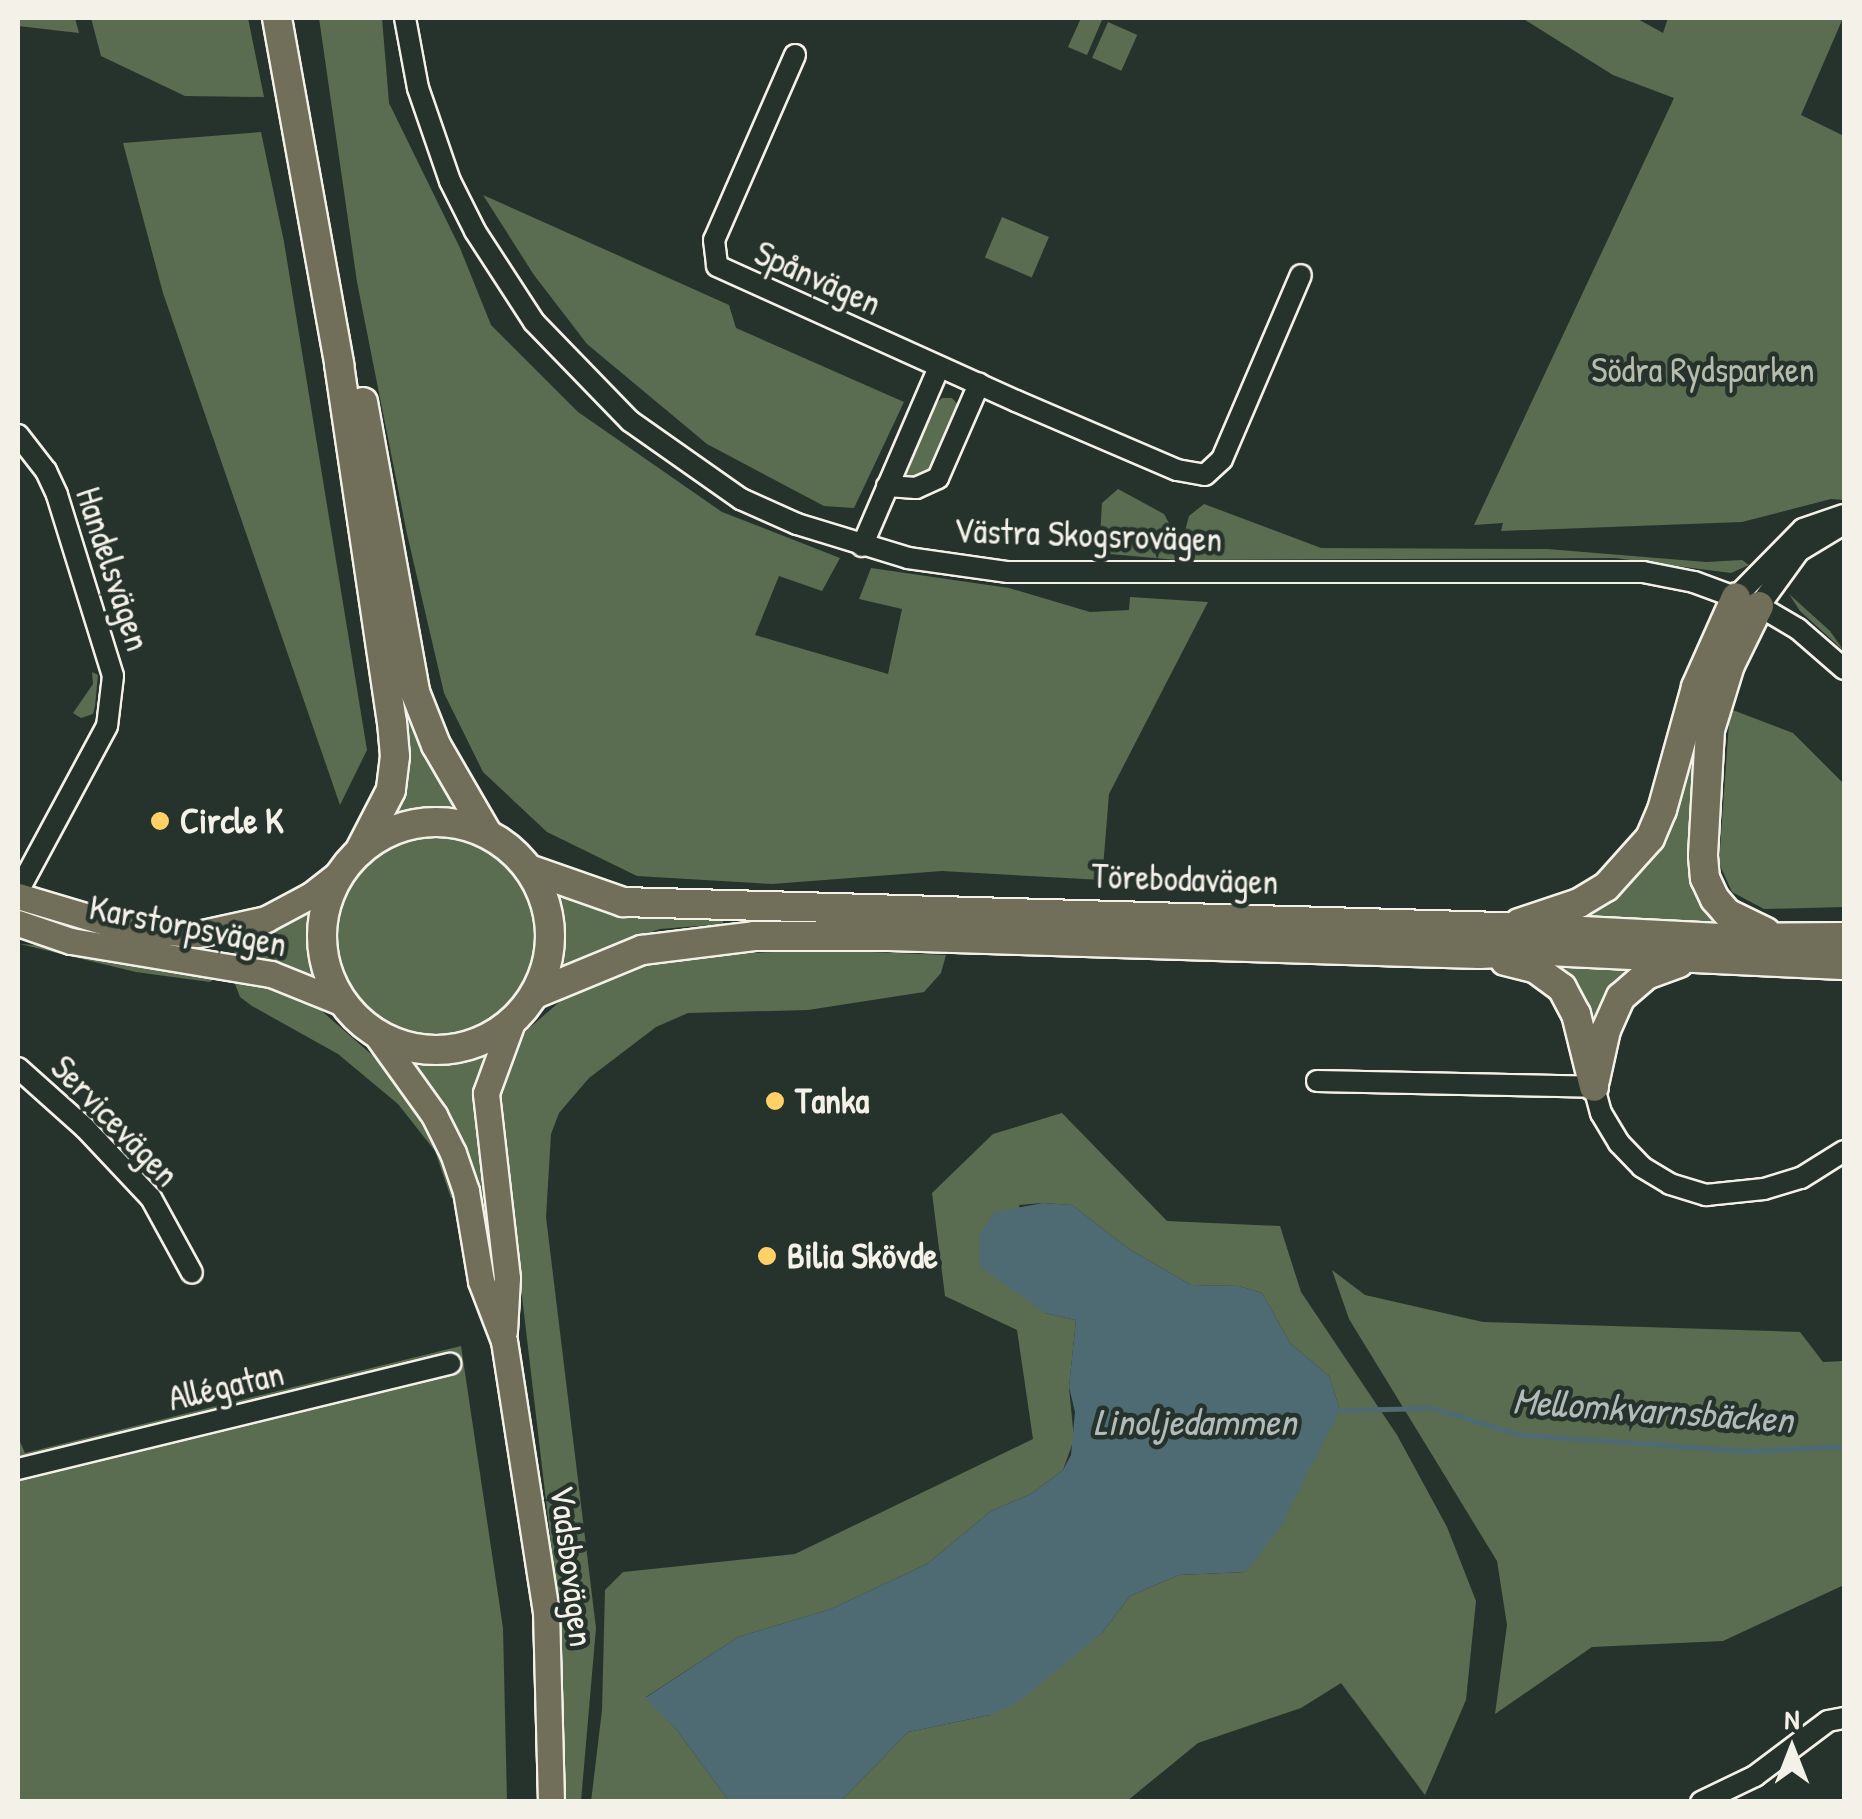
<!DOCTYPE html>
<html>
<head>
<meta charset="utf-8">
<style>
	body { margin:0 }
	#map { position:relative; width:1862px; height:1819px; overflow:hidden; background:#26332d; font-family:"Patrick Hand",sans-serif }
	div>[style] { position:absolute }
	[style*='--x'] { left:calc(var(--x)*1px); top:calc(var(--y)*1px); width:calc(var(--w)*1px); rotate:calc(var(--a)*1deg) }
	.green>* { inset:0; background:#5a6d50; transform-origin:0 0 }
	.round { border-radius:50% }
	.water>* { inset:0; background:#4e6b74 }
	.stream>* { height:5px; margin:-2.5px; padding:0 2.5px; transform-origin:2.5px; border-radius:2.5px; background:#4e6b74 }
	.roads { filter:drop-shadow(2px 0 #f4f1e8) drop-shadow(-2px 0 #f4f1e8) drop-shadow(0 2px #f4f1e8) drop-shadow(0 -2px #f4f1e8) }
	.minor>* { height:20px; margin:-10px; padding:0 10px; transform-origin:10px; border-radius:10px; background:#26332d }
	.major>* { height:25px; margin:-12.5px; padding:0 12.5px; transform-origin:12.5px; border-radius:12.5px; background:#716e59 }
	.highway>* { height:28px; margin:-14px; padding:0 14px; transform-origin:14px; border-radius:14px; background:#716e59 }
	.highway>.ring { margin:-14px; padding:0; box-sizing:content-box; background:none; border:28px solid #716e59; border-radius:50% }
	.dots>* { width:28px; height:28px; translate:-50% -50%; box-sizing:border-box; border:5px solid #26332d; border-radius:50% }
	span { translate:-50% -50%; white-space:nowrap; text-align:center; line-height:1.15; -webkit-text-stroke:9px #26332d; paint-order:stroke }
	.street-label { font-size:35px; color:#f4f1e8 }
	.park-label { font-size:35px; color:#b6bcab }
	.poi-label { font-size:35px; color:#f4f1e8; font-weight:700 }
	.left { translate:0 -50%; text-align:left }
	.water-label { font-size:38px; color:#b2bbba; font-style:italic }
	.frame { position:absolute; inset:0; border:20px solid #f4f1e8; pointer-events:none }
	.north { position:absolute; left:1742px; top:1699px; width:100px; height:100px; -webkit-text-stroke:8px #26332d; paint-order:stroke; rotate:0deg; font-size:28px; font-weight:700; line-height:40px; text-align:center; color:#f4f1e8 }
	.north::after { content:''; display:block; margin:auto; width:35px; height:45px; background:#f4f1e8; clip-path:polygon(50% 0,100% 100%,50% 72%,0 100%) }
</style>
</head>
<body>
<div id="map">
	<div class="green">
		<div style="clip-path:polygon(18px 18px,75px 18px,79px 33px,18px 26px)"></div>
		<div style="clip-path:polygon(91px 18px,248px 18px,264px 97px,185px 96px,101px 56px)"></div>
		<div style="clip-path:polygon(319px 18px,382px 18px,389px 103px,460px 248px,491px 325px,578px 412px,722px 512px,840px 558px,822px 591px,779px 576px,755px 635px,888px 674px,902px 609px,859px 599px,871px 568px,1009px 588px,1090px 612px,1129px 610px,1130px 597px,1208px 602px,1109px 794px,1102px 880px,942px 871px,772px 884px,637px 876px,547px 832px,483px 772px,444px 693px,407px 534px,357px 282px)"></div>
		<div style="clip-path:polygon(1081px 18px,1102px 20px,1087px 55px,1068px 47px)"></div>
		<div style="clip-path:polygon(1522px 18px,1636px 18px,1663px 33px,1668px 18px,1843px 18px,1801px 115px,1844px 136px,1844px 500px,1831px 499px,1742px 522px,1501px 531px,1503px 523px,1474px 525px,1674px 98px,1613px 75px)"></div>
		<div style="left:1108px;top:22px;width:32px;height:39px;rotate:24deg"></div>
		<div style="clip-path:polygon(261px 132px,284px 242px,367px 750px,340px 805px,163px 293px,123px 143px)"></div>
		<div style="clip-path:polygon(483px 195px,729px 305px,736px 328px,904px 402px,854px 508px,824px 506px,707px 444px,587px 344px,534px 275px)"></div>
		<div style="left:1002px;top:217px;width:51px;height:44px;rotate:23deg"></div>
		<div style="clip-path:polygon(942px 398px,952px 398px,959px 406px,933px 472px,924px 480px,901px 481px,934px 406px)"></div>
		<div style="clip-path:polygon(1118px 489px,1164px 514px,1176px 536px,1178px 555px,1171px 551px,1177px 560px,1099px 553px,1102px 503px)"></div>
		<div style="clip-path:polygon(1204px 504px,1321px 548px,1547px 549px,1706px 562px,1742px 560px,1749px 565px,1731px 573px,1615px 558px,1190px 560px,1195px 550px,1188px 558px,1185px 531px,1189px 516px)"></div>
		<div style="clip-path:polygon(1789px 594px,1830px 631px,1844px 651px,1800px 611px)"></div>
		<div style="clip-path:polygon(396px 646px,468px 817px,433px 814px,395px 821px,391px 815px)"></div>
		<div style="clip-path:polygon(92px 672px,98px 675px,95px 706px,93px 714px,81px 718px,73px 713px,93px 684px)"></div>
		<div style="clip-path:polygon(1730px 709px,1793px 733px,1844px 784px,1844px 907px,1764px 909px,1732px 892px,1719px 863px)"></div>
		<div style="clip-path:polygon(1700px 716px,1696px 811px,1728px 926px,1572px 922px,1618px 887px)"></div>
		<div class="round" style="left:333px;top:830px;width:208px;height:208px"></div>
		<div style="clip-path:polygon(554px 889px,602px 910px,723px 917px,723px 924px,660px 929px,598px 950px,558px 972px,552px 969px,557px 931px,550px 893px)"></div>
		<div style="clip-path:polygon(318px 905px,315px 939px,324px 980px,321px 985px,234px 960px,235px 936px)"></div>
		<div style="clip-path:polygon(20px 944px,49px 946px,89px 957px,220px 974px,210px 982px,136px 972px)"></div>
		<div style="clip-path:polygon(821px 950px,946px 955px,941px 973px,924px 992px,808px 1010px,688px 1013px,656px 1027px,589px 1078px,559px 1113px,551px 1134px,546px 1217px,596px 1628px,581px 1801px,566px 1802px,558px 1603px,498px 1092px,513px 1050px,527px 1030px,572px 991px,622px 967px,703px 955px)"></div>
		<div style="clip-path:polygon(1545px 961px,1630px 964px,1632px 972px,1596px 1033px)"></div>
		<div style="clip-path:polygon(232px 976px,274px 985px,308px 999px,387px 1068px,430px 1125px,456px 1196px,451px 1198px,435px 1151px,398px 1104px,338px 1054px,252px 1006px,240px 997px)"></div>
		<div style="clip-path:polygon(481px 1047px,486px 1050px,474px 1106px,496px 1280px,490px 1280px,476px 1196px,400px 1056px,404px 1051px,444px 1055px)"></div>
		<div style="clip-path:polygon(1062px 1113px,1167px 1221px,1280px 1226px,1301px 1292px,1397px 1435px,1447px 1527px,1476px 1601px,1466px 1700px,1425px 1795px,1341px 1683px,1301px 1708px,1198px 1743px,1127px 1801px,841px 1801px,908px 1732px,990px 1715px,1102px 1633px,1130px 1596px,1179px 1575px,1246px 1572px,1340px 1410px,1329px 1376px,1290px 1343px,1262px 1293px,1239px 1286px,1191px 1285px,1129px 1249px,1072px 1205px,1043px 1203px,1019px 1205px,1045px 1313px,1076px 1320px,1069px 1387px,1074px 1439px,1063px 1470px,1031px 1494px,991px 1511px,927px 1564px,831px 1609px,738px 1637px,646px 1697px,676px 1729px,729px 1801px,591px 1802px,602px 1710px,605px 1590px,623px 1572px,795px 1554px,1033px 1439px,1017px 1330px,945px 1296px,932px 1193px,993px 1134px)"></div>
		<div style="clip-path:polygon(1332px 1270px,1365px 1295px,1483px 1322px,1800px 1332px,1823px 1362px,1844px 1361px,1844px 1585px,1723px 1641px,1592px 1647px,1495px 1714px,1507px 1625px,1497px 1561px,1349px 1319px)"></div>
		<div style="clip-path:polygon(461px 1346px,503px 1628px,507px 1801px,18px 1801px,18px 1437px,25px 1453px)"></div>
	</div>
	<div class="water">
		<div style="clip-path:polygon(1043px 1203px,1072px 1205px,1129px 1249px,1191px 1285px,1239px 1286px,1262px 1293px,1290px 1343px,1329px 1376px,1340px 1410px,1281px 1526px,1246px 1572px,1179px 1575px,1130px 1596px,1102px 1633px,1017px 1703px,990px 1715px,908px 1732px,841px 1801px,729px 1801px,676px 1729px,645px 1698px,738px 1637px,831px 1609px,927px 1564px,991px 1511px,1031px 1494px,1063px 1470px,1071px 1455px,1075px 1412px,1069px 1387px,1076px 1320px,1045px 1313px,980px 1267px,980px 1234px,994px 1212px)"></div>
	</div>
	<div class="stream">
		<div style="--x:1340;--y:1410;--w:93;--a:-1.2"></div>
		<div style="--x:1433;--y:1408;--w:93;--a:16.9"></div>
		<div style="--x:1522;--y:1435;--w:228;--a:4"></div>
		<div style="--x:1749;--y:1451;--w:95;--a:-3"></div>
	</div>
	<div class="roads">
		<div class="minor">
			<div style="--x:405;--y:18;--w:71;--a:79.5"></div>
			<div style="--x:418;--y:88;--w:98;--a:71"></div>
			<div style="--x:450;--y:181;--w:56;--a:63.4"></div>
			<div style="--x:475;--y:231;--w:108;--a:57"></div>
			<div style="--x:534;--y:322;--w:138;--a:45.9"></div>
			<div style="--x:630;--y:421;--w:136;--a:35.1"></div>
			<div style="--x:741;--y:499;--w:61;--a:24.1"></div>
			<div style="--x:797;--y:524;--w:116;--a:17"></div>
			<div style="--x:908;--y:558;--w:101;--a:8"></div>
			<div style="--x:1008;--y:572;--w:635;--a:0"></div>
			<div style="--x:1643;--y:572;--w:52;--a:11.1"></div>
			<div style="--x:1694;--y:582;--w:69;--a:20.3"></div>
			<div style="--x:1759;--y:606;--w:45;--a:30.5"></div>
			<div style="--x:1798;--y:629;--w:61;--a:41"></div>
			<div style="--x:795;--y:55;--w:202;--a:113.6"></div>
			<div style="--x:714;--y:240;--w:26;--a:83"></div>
			<div style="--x:717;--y:266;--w:328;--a:24.3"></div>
			<div style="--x:1016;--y:401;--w:175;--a:23.2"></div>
			<div style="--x:1177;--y:470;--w:28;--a:10"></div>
			<div style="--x:1205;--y:475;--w:23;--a:-43"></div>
			<div style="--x:1222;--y:459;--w:200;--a:-66.8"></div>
			<div style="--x:18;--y:435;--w:46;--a:52.1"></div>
			<div style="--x:46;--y:471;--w:26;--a:65"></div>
			<div style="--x:57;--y:495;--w:189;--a:72.8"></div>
			<div style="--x:113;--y:676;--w:50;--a:96.8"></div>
			<div style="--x:107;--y:726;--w:187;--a:118.3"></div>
			<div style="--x:887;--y:486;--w:29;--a:4"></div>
			<div style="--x:916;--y:488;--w:24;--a:-24"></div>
			<div style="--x:938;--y:478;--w:103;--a:-66.4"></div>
			<div style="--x:862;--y:546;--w:195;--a:-66.7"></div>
			<div style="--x:1736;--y:597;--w:95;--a:-45.4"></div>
			<div style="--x:1803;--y:529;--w:43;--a:-18.9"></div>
			<div style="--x:1759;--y:606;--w:68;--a:-54"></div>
			<div style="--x:1799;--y:551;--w:44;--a:-31.2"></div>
			<div style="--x:18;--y:1068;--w:90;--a:41.8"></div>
			<div style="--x:85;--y:1128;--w:96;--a:46.7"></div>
			<div style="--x:151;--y:1198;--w:85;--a:61.3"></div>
			<div style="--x:1317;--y:1081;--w:277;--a:1.2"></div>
			<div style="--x:1594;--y:1087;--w:27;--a:75"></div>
			<div style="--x:1601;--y:1113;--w:35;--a:59"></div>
			<div style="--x:1619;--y:1143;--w:33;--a:46"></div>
			<div style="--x:1642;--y:1167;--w:33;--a:31"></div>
			<div style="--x:1670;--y:1184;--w:38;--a:17"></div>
			<div style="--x:1706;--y:1195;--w:58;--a:-5.9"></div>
			<div style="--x:1764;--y:1189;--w:39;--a:-17"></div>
			<div style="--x:1801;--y:1178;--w:51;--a:-32.1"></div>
			<div style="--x:18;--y:1469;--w:445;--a:-13.7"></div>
			<div style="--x:1701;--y:1802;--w:60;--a:-25.7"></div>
			<div style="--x:1755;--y:1776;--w:91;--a:-37"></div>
			<div style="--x:1828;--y:1721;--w:16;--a:-11"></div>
		</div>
		<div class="major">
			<div style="--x:18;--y:896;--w:119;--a:16.6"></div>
			<div style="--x:132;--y:930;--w:66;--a:3.5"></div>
			<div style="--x:198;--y:934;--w:70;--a:-12.4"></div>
			<div style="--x:266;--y:919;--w:51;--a:-28.1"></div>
			<div style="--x:311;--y:895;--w:39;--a:-38"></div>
			<div style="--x:18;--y:923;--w:56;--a:18.8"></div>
			<div style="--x:71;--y:941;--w:203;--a:9.4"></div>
			<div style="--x:271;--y:974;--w:78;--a:21.9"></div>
			<div style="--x:376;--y:1034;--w:100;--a:54.4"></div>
			<div style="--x:434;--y:1115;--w:42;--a:63.4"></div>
			<div style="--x:453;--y:1153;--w:40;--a:71.1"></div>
			<div style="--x:466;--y:1191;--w:91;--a:80.5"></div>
			<div style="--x:481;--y:1281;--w:64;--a:69"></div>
			<div style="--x:504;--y:1341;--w:273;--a:81.2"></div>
			<div style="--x:546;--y:1611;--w:191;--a:88.5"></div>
			<div style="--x:504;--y:1331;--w:53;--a:-86.8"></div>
			<div style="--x:507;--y:1278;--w:186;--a:-96.5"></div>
			<div style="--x:486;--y:1093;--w:76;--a:-69.9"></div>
		</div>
		<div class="highway">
			<div style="--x:277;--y:18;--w:352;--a:79.8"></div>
			<div style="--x:339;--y:364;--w:362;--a:81.6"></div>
			<div style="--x:392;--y:722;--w:34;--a:85"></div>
			<div style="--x:395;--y:756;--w:34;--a:97"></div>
			<div style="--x:391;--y:790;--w:70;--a:117.3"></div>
			<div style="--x:363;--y:402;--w:295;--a:79.8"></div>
			<div style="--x:415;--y:692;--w:57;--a:68.4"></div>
			<div style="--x:436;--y:745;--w:102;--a:59.9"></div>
			<div style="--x:1759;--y:606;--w:66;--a:116.2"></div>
			<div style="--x:1730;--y:665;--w:68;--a:107.1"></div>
			<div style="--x:1710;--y:730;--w:126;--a:93.2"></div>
			<div style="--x:1703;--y:856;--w:22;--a:85"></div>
			<div style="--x:1705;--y:878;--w:23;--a:65"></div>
			<div style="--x:1715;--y:899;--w:18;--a:49"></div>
			<div style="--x:1727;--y:913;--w:43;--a:26"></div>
			<div class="ring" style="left:322px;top:822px;width:200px;height:200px"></div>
			<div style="--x:529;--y:869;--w:100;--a:19.3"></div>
			<div style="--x:623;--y:902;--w:881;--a:1.63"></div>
			<div style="--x:1504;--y:927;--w:217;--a:2.9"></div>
			<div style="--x:1721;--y:938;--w:123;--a:-0.5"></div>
			<div style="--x:1519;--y:923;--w:63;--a:-18.4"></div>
			<div style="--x:1579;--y:903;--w:31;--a:-31"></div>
			<div style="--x:1606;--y:887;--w:66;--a:-48.1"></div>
			<div style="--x:1650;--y:838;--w:30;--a:-67"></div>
			<div style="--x:1662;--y:810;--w:128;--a:-74.5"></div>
			<div style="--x:1696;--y:687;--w:98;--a:-66"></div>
			<div style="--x:1505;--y:961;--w:32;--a:14"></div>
			<div style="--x:1536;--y:969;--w:32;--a:36"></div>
			<div style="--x:1562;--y:988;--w:30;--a:62"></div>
			<div style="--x:1576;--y:1014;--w:75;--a:76.1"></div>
			<div style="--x:535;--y:994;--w:116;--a:-22.4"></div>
			<div style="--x:642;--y:950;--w:113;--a:-7.1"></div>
			<div style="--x:754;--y:936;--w:135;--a:0"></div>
			<div style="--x:889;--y:936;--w:590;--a:1.75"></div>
			<div style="--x:1479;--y:954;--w:66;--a:-2.6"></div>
			<div style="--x:1545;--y:951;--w:299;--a:2.7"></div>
			<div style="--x:1595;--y:1080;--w:51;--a:-77.6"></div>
			<div style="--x:1606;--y:1030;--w:36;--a:-66"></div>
			<div style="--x:1621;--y:997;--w:33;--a:-41"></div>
			<div style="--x:1646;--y:975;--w:35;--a:-20"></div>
		</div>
	</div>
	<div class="dots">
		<div style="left:160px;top:821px;background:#ffd166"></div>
		<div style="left:775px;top:1101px;background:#ffd166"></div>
		<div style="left:767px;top:1256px;background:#ffd166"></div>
	</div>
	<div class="street-label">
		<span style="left:818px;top:278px;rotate:24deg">Spånvägen</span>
		<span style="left:1088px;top:535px;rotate:2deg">Västra Skogsrovägen</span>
		<span style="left:113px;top:569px;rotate:72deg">Handelsvägen</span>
		<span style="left:1185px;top:879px;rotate:2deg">Törebodavägen</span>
		<span style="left:188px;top:926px;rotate:11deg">Karstorpsvägen</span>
		<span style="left:115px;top:1121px;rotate:46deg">Servicevägen</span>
		<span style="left:226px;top:1386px;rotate:-13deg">Allégatan</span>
		<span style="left:572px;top:1566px;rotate:83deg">Vadsbovägen</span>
	</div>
	<div class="park-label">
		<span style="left:1703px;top:370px">Södra Rydsparken</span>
	</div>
	<div class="poi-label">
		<span class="left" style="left:180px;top:821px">Circle K</span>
		<span class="left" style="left:795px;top:1101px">Tanka</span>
		<span class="left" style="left:787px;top:1256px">Bilia Skövde</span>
	</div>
	<div class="water-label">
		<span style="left:1653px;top:1410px;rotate:4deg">Mellomkvarnsbäcken</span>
		<span style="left:1195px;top:1422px">Linoljedammen</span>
	</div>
	<div class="frame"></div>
	<div class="north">N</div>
</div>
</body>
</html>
